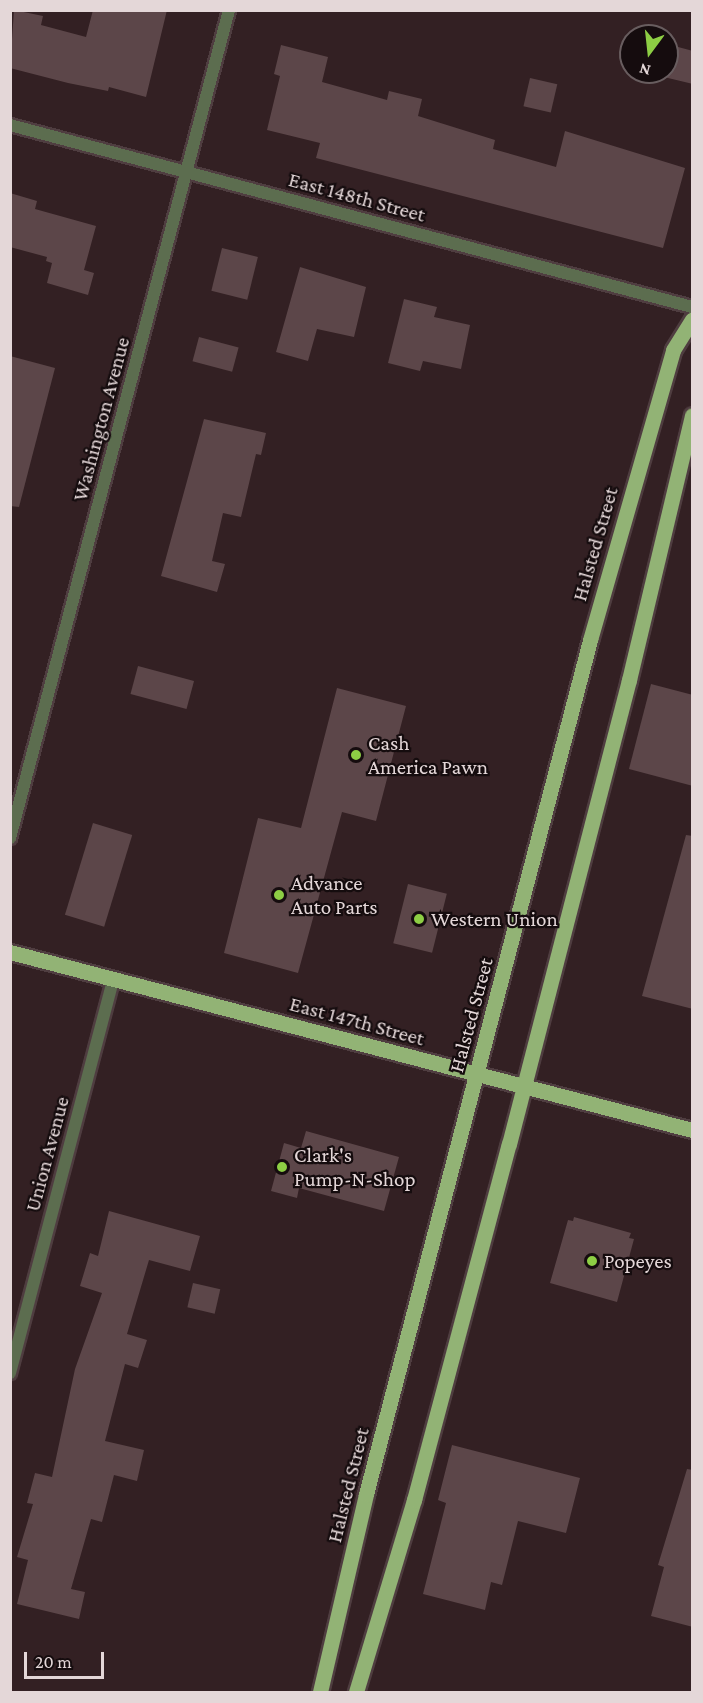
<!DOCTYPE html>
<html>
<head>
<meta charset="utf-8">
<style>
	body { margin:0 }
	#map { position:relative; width:703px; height:1703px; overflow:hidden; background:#332023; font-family:"Crimson Pro",serif }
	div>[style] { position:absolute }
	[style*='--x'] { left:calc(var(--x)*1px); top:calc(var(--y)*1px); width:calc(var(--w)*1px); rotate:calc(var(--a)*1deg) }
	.building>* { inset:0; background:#5c4649; transform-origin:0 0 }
	.roads { filter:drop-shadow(2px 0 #4f3d40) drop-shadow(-2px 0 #4f3d40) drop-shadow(0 2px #4f3d40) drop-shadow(0 -2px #4f3d40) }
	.street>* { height:12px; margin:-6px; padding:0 6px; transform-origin:6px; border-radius:6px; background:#5c6d4f }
	.primary>* { height:15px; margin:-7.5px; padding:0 7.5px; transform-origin:7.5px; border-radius:7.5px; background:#92b375 }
	.dots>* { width:16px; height:16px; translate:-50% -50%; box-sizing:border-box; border:3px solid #150c0e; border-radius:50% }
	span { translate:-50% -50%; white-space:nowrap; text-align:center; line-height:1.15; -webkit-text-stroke:4.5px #150c0e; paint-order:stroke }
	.street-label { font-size:21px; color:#e4d7d8 }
	.poi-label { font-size:21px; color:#e4d7d8 }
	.left { translate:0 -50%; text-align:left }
	.frame { position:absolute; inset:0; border:12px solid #e4d7d8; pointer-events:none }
	.north { position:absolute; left:619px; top:24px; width:60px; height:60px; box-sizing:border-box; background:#150c0e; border:2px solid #685d5f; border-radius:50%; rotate:195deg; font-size:16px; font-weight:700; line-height:24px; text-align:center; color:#e4d7d8 }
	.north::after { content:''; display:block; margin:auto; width:21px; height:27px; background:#8dce44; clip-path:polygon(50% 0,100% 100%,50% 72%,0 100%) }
	.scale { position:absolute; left:24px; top:1652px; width:80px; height:27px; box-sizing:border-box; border:3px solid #e4d7d8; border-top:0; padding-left:8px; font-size:18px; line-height:21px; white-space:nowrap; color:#e4d7d8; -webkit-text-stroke:4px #150c0e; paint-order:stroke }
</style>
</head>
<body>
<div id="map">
	<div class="building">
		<div style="clip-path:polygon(14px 10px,43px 16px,41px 25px,86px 37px,93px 10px,167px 10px,146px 97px,109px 87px,108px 91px,68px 83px,10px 68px)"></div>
		<div style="clip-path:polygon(667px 44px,693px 51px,693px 84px,643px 72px,667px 72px)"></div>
		<div style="clip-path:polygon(281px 45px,328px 57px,322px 82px,387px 100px,389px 91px,422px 99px,418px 116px,495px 140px,493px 149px,556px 167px,565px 131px,685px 168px,663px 248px,316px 158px,320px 143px,267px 130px,280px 76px,274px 74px)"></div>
		<div style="left:530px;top:78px;width:28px;height:29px;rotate:13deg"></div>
		<div style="clip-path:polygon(10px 193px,37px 201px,35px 209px,96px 226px,84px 270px,94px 273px,88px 295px,47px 283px,52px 263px,46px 261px,47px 257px,10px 247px)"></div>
		<div style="left:222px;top:248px;width:37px;height:44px;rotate:14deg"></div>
		<div style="clip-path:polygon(300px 267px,366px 287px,354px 337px,317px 329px,308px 361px,276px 352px)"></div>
		<div style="clip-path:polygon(404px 299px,437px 307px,434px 317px,470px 325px,461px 369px,423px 361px,420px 371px,388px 363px)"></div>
		<div style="left:199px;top:337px;width:41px;height:25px;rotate:15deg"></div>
		<div style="clip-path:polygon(10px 356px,55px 368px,19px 507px,10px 506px)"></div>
		<div style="clip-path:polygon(204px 419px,266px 433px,261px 455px,256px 454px,241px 517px,223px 513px,212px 561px,225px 564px,217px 592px,161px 576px)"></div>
		<div style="left:138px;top:666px;width:58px;height:29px;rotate:15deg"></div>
		<div style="clip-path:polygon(651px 684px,693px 695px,693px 786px,629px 769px)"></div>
		<div style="clip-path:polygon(337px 688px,406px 706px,376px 821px,342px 812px,298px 973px,224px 953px,258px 818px,301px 828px)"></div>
		<div style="left:93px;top:823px;width:41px;height:96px;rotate:17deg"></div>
		<div style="clip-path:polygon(686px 835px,693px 836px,693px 1009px,642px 996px)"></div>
		<div style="left:408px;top:884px;width:40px;height:61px;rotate:14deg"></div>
		<div style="clip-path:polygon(306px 1131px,399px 1157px,384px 1211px,299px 1188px,297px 1198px,271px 1191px,284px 1143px,301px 1148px)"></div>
		<div style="clip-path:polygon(109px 1211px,200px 1236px,190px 1271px,149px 1260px,127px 1334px,147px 1340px,138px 1368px,125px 1364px,105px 1441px,144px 1450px,137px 1481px,114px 1475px,102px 1522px,91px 1519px,71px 1589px,85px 1592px,79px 1619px,17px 1604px,28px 1560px,17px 1557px,33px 1504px,27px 1503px,35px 1473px,52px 1477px,75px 1369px,102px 1293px,80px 1286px,90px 1253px,98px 1256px)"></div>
		<div style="clip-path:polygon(574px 1217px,631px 1233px,629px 1238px,634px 1239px,617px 1302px,550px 1283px,568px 1220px,573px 1221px)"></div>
		<div style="left:193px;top:1283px;width:28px;height:25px;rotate:13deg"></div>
		<div style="clip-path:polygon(452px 1445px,580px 1478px,566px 1533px,518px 1521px,502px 1585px,491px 1582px,485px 1610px,423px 1594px,446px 1503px,438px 1500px)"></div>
		<div style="clip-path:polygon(687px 1469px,693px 1470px,693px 1627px,651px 1616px,664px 1567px,658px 1565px)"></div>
	</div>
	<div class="roads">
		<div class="street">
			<div style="--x:10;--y:125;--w:706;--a:14.94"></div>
			<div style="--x:10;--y:838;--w:856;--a:-75.18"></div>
			<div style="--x:10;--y:1373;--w:407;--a:-75.3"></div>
		</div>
		<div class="primary">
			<div style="--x:10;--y:952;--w:705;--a:14.63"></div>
			<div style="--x:320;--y:1692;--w:203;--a:-76.9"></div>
			<div style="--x:366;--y:1494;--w:883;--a:-75.3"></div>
			<div style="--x:590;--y:640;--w:302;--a:-74"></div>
			<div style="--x:673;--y:350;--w:36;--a:-58"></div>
			<div style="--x:356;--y:1692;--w:201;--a:-73.2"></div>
			<div style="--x:414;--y:1500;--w:368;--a:-75.1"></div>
			<div style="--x:509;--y:1144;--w:479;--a:-75.5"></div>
			<div style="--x:629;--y:680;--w:272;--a:-76.6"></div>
		</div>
	</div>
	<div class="dots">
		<div style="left:356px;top:755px;background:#8dce44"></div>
		<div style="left:279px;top:895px;background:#8dce44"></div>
		<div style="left:419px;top:919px;background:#8dce44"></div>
		<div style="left:282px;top:1167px;background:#8dce44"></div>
		<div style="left:592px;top:1261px;background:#8dce44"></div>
	</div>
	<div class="street-label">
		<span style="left:357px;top:197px;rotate:15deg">East 148th Street</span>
		<span style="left:101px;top:419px;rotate:-75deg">Washington Avenue</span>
		<span style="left:595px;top:544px;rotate:-74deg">Halsted Street</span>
		<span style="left:471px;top:1015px;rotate:-75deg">Halsted Street</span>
		<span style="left:357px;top:1021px;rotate:15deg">East 147th Street</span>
		<span style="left:47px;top:1154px;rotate:-75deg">Union Avenue</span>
		<span style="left:348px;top:1485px;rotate:-76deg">Halsted Street</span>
	</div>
	<div class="poi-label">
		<span class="left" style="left:368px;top:755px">Cash<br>America Pawn</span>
		<span class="left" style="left:291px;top:895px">Advance<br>Auto Parts</span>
		<span class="left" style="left:431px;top:919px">Western Union</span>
		<span class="left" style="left:294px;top:1167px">Clark's<br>Pump-N-Shop</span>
		<span class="left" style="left:604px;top:1261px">Popeyes</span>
	</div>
	<div class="frame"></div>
	<div class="north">N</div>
	<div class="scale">20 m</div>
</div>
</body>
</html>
